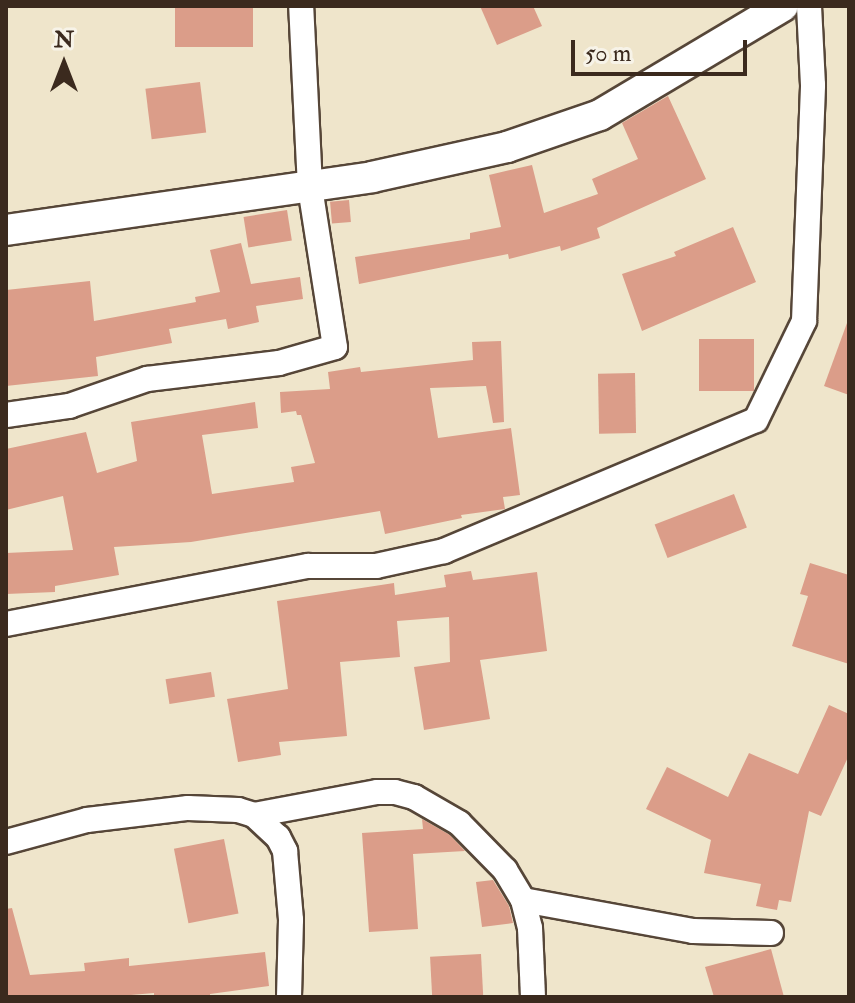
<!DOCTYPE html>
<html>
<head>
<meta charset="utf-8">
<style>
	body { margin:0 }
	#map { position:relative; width:855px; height:1003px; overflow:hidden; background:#efe5cb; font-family:"IM FELL Double Pica",serif }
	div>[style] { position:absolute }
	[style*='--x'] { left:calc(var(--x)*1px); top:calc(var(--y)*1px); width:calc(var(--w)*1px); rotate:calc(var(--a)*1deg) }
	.building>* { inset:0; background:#db9d89; transform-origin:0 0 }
	.roads { filter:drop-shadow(2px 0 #564638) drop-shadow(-2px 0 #564638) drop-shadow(0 2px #564638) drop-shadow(0 -2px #564638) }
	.minor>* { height:24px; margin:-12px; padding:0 12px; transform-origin:12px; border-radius:12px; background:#fff }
	.tertiary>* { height:30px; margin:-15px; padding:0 15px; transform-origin:15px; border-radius:15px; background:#fff }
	span { translate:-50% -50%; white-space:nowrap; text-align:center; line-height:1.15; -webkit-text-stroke:8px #f7f3e8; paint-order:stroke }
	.frame { position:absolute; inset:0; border:8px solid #3b2a1e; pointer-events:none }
	.north { position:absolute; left:24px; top:24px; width:80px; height:80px; -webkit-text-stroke:6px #f7f3e8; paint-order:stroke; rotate:0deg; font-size:22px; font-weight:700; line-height:32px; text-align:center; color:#3b2a1e }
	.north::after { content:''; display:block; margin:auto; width:28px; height:36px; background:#3b2a1e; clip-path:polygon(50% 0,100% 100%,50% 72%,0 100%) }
	.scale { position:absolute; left:571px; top:40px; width:176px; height:36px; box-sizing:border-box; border:4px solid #3b2a1e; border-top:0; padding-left:10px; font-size:24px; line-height:28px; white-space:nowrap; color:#3b2a1e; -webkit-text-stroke:6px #f7f3e8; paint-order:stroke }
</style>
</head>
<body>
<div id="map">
	<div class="building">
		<div style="left:175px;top:6px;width:78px;height:41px"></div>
		<div style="clip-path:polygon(480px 6px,533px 6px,542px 26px,497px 45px)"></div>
		<div style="left:200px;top:82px;width:51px;height:55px;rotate:83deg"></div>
		<div style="clip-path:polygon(668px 96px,706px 179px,597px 228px,600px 238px,561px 251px,560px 246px,509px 259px,508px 254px,359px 284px,355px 257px,470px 239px,470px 233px,501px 227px,489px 175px,532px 165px,544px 213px,598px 194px,592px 179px,638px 159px,622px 123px)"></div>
		<div style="left:349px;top:200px;width:22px;height:19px;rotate:85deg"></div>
		<div style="left:287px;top:210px;width:31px;height:44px;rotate:81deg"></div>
		<div style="clip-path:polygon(733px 227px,756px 282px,642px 331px,622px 274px,676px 256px,674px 252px)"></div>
		<div style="clip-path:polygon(241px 243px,251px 284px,300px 277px,303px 299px,256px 306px,259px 322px,228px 329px,226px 319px,169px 329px,172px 343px,96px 357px,98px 376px,6px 386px,6px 290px,90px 281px,94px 321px,196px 302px,195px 297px,220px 292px,210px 250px)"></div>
		<div style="clip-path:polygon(847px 323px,849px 323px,849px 395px,824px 386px)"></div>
		<div style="left:754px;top:339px;width:52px;height:55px;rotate:90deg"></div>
		<div style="clip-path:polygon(501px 341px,504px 422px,493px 423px,486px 386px,430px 388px,438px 438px,511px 428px,520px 495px,503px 497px,505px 509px,461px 515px,462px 518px,385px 534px,380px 511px,191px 542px,114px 547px,119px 575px,55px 586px,55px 592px,6px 594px,6px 553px,73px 550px,63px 496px,6px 510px,6px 449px,86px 432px,97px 473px,137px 461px,131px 422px,255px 402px,258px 428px,202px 435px,212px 494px,294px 482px,291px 467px,315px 463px,301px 415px,297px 415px,296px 411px,281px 413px,280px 392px,330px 389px,328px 372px,360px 367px,361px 372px,473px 360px,472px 342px)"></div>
		<div style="left:635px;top:373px;width:60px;height:37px;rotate:89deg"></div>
		<div style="left:734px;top:494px;width:36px;height:85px;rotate:69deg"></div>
		<div style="clip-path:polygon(810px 563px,849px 575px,849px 664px,792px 646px,808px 596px,800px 594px)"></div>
		<div style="clip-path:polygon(471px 571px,473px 580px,537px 572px,547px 651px,480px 660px,490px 719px,424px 730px,414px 667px,450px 662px,449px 617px,397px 621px,400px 657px,340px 662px,347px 736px,279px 742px,281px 755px,238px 762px,227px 699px,288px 689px,277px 601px,394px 583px,395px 595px,446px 587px,444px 575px)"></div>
		<div style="left:211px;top:672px;width:25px;height:46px;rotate:81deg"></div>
		<div style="clip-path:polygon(829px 705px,849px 714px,849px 755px,821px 816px,809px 811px,791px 902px,779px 900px,777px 910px,756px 906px,761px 884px,704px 873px,711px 840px,646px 809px,667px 767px,728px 797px,749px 753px,798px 774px)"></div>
		<div style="clip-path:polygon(422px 819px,450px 835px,465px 851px,413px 854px,418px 929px,369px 932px,362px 833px,423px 829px)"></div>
		<div style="left:224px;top:839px;width:76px;height:51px;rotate:79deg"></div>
		<div style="clip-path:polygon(493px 880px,509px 906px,513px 923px,482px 927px,476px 882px)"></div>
		<div style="clip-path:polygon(12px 908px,30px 975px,85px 971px,84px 963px,129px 958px,129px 966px,265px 952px,269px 986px,210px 994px,210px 997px,154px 997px,154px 993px,108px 997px,6px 997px,6px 909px)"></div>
		<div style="clip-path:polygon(771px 949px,784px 997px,714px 997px,705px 967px)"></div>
		<div style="left:481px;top:954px;width:43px;height:51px;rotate:87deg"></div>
	</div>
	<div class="roads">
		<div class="minor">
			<div style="--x:6;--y:415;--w:64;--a:-8.1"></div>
			<div style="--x:69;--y:406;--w:83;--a:-19.1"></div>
			<div style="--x:147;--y:379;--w:133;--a:-6.9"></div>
			<div style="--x:279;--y:363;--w:58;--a:-15.9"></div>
			<div style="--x:335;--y:347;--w:162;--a:-98.9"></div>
			<div style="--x:310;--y:187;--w:181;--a:-92.8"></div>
			<div style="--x:6;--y:624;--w:308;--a:-10.9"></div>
			<div style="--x:308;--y:566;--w:68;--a:0"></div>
			<div style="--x:376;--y:566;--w:70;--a:-12.4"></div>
			<div style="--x:444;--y:551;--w:338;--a:-22.8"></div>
			<div style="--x:756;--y:420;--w:110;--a:-64.1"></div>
			<div style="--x:804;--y:321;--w:236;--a:-87.8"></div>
			<div style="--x:813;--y:85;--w:79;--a:-92.9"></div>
			<div style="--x:254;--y:815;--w:125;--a:-10.6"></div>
			<div style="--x:377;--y:792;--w:18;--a:0"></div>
			<div style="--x:395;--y:792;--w:20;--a:15"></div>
			<div style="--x:414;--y:797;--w:52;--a:30"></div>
			<div style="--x:459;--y:823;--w:66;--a:45.6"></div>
			<div style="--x:505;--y:870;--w:35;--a:59"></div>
			<div style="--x:523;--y:900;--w:29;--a:76"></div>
			<div style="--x:530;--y:928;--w:69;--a:87.5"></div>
			<div style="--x:6;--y:842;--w:84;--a:-15.2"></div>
			<div style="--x:87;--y:820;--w:102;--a:-6.8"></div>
			<div style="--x:188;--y:808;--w:50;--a:2.3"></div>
			<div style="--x:238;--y:810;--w:17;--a:17"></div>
			<div style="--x:254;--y:815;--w:33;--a:43"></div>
			<div style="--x:278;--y:837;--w:16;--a:63"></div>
			<div style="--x:285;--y:851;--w:69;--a:85"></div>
			<div style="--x:291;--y:920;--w:77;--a:91.5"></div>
			<div style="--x:523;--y:900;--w:173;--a:10.3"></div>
			<div style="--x:693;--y:931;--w:78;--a:1.5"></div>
		</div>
		<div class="tertiary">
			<div style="--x:6;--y:230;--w:370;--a:-8.2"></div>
			<div style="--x:372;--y:177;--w:138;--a:-12.5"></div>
			<div style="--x:507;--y:147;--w:98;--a:-19"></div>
			<div style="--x:600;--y:115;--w:213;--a:-30.8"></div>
		</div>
	</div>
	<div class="frame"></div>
	<div class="north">N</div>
	<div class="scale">50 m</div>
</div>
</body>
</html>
